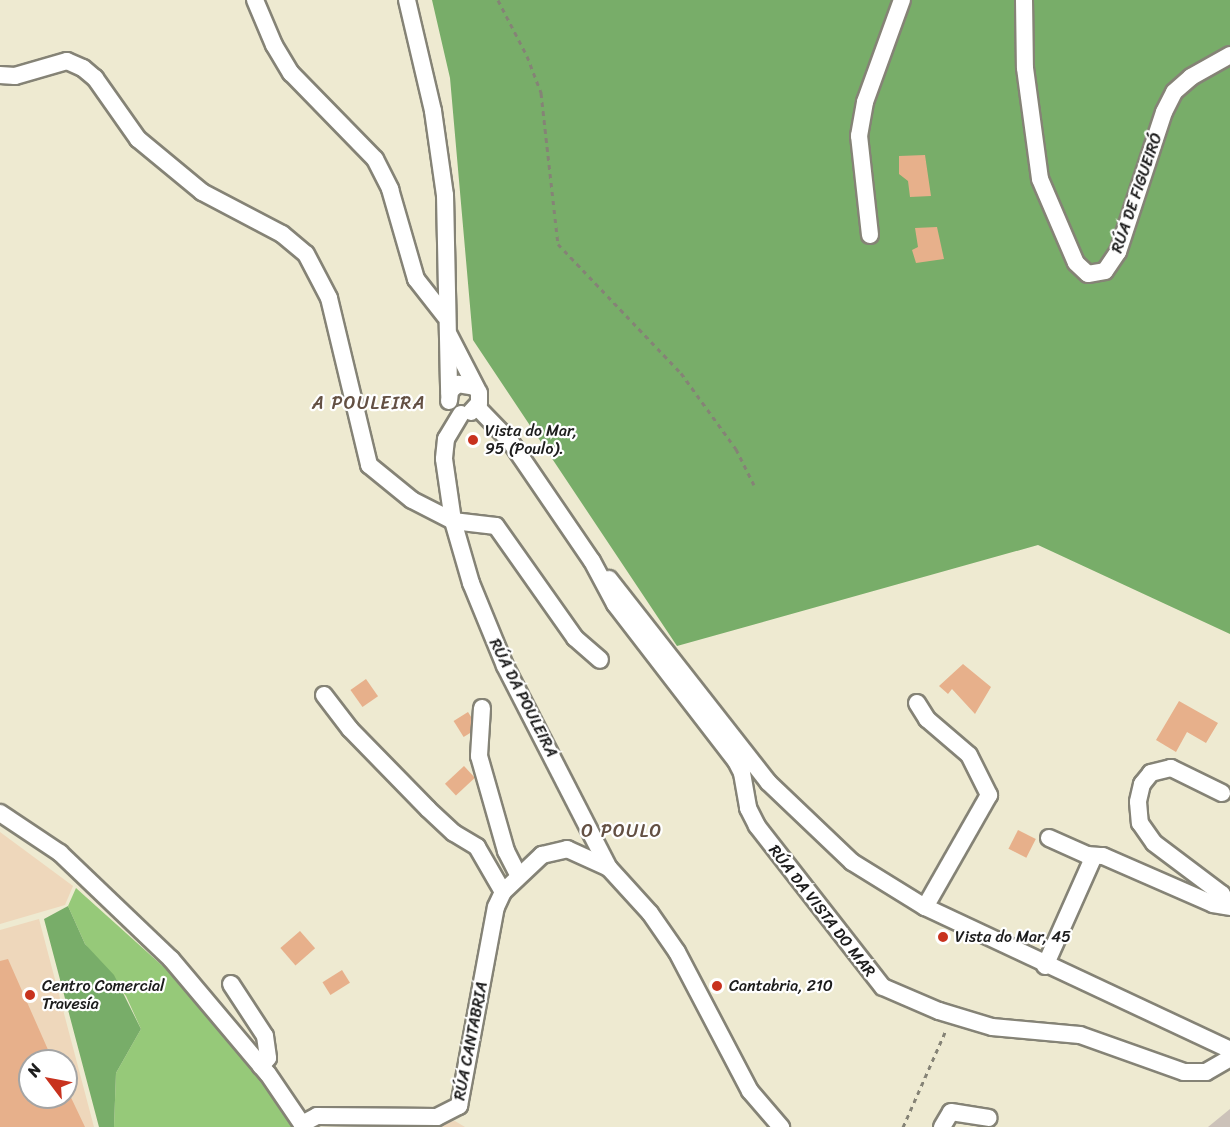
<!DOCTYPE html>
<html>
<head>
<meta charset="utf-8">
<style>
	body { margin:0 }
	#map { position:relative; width:1230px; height:1127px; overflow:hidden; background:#eeead1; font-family:Sriracha,sans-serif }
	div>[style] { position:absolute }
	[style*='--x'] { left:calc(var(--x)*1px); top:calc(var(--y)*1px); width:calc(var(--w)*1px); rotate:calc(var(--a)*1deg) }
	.built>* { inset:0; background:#eed7bb }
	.industrial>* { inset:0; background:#ccc2b9 }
	.green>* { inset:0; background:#96c979 }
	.forest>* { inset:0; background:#78ad69 }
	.building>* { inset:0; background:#e7b08b; transform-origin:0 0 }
	.path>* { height:3px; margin-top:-1.5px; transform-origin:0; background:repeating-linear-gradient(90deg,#858376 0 4.5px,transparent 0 9px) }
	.roads { filter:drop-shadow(2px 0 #858376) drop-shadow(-2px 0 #858376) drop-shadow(0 2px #858376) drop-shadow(0 -2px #858376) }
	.minor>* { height:16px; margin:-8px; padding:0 8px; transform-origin:8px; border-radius:8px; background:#fff }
	.dots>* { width:16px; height:16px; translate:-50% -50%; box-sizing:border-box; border:3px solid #fff; border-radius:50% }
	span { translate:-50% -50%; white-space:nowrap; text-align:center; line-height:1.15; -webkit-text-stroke:4.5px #fff; paint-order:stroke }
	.street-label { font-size:16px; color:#1c1c1c }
	.poi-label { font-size:16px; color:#1c1c1c }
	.left { translate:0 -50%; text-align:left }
	.neighbourhood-label { font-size:18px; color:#635043; letter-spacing:1.5px }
	.north { position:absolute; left:18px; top:1049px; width:60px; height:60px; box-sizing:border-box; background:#fff; border:2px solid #a4a4a4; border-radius:50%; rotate:302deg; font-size:16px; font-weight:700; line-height:24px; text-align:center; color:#1c1c1c }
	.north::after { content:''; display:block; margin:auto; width:21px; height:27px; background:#c8321e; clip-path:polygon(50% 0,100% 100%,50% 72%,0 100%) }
</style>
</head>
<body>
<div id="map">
	<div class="built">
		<div style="clip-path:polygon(0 832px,73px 886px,65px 905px,0 924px)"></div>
		<div style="clip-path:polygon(evenodd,39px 919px,94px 1127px,0 1127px,0 930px,39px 919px,30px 1061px,66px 1061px,66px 1097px,30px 1097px,30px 1061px)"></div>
		<div style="clip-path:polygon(455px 1121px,465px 1127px,414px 1127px)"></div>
	</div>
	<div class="industrial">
		<div style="clip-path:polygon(1230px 1109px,1230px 1127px,1208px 1127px)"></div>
	</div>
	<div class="green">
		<div style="clip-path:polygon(76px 888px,166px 969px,255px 1073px,269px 1082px,299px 1127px,114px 1127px,116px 1073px,141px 1029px,126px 996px,85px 944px,68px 906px)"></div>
	</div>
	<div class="forest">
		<div style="clip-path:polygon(432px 0,1230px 0,1230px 634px,1038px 545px,677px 646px,473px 340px,450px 78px)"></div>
		<div style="clip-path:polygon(68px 906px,85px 944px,114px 975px,141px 1029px,116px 1073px,114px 1127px,99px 1127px,44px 919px)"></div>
	</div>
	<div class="building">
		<div style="clip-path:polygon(925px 155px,931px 196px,910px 197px,908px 181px,899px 174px,899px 156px)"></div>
		<div style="clip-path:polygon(937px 227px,944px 259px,916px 263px,912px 250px,918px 247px,915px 228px)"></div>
		<div style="clip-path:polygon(963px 664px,991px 687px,975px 714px,952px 689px,948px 694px,939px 686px)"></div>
		<div style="left:366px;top:679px;width:21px;height:19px;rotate:55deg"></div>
		<div style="clip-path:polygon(1179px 701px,1218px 723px,1206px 743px,1187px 732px,1176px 752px,1156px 740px)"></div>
		<div style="left:468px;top:712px;width:19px;height:17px;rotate:58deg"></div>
		<div style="left:464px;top:766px;width:16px;height:26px;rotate:47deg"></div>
		<div style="left:1018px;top:830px;width:20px;height:21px;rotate:27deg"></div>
		<div style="left:300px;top:931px;width:23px;height:26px;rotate:49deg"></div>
		<div style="clip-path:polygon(8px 959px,53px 1061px,30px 1061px,30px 1097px,66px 1097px,66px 1087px,85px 1127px,0 1127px,0 961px)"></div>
		<div style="left:342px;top:970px;width:15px;height:23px;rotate:58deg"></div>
	</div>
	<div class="path">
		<div style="--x:498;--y:0;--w:63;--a:62.6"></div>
		<div style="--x:527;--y:56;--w:40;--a:69"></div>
		<div style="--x:541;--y:93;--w:152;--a:83.6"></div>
		<div style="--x:558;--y:244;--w:178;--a:46.4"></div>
		<div style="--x:681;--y:373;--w:94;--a:54.1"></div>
		<div style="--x:736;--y:449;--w:40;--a:63.4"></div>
		<div style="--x:903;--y:1127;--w:106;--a:-66.1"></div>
	</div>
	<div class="roads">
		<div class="minor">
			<div style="--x:255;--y:0;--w:49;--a:67.1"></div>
			<div style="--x:274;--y:45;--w:33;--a:59"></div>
			<div style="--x:291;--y:73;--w:120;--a:45.7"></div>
			<div style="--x:375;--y:159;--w:34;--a:63"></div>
			<div style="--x:390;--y:189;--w:94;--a:73.9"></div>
			<div style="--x:416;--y:279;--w:47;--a:51.9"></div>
			<div style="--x:407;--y:0;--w:114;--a:76.8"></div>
			<div style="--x:433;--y:111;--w:85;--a:81.9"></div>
			<div style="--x:445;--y:195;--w:199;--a:88.8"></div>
			<div style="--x:1024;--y:0;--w:68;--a:89.2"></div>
			<div style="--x:1025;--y:68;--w:112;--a:82.3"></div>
			<div style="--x:1040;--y:179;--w:91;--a:66.8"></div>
			<div style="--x:1076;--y:263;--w:16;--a:43"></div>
			<div style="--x:1088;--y:274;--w:17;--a:-10"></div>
			<div style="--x:1105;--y:271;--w:23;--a:-56"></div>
			<div style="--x:1118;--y:252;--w:147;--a:-71.8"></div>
			<div style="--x:1164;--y:112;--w:22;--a:-63"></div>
			<div style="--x:1174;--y:92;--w:23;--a:-41"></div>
			<div style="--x:1191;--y:77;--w:45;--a:-29.4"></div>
			<div style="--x:0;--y:75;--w:15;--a:4"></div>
			<div style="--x:15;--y:76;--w:54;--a:-16.1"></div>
			<div style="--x:67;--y:61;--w:17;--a:24"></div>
			<div style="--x:83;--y:68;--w:16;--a:40"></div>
			<div style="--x:95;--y:78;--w:75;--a:54.8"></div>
			<div style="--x:138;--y:139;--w:83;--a:39.6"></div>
			<div style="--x:202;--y:192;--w:90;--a:27.7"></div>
			<div style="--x:282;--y:234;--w:31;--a:40"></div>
			<div style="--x:306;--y:254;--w:50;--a:62.4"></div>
			<div style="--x:329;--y:298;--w:172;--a:76.5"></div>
			<div style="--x:369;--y:465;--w:55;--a:39.1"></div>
			<div style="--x:412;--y:500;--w:46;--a:27.1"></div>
			<div style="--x:453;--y:521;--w:43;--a:6.6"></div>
			<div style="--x:496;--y:526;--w:137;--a:54.8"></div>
			<div style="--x:575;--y:638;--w:33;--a:41"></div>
			<div style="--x:870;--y:235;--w:100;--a:-96.3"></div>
			<div style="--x:859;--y:136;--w:35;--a:-80"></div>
			<div style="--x:865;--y:102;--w:109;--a:-70.1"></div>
			<div style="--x:449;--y:335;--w:65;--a:62.7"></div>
			<div style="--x:479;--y:393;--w:10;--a:90"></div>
			<div style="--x:479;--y:403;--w:12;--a:132"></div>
			<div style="--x:449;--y:401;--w:10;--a:-84"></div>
			<div style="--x:450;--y:391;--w:11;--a:-41"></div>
			<div style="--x:458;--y:384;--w:17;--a:10"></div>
			<div style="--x:477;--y:407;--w:47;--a:45.9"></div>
			<div style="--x:510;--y:441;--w:145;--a:55.7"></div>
			<div style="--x:592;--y:561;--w:49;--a:61.9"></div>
			<div style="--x:615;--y:604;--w:198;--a:52.4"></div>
			<div style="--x:736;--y:761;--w:13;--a:63"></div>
			<div style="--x:742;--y:773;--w:36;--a:80"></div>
			<div style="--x:748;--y:808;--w:20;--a:63"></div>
			<div style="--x:757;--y:826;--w:204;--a:52"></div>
			<div style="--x:883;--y:987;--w:61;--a:23.2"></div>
			<div style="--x:939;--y:1011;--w:55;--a:16.8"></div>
			<div style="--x:992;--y:1027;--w:88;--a:5.2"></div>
			<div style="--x:1080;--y:1035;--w:110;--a:19.6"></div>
			<div style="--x:1184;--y:1072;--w:22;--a:0"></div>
			<div style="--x:1206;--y:1072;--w:28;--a:-30"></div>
			<div style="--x:461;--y:414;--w:29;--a:121"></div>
			<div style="--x:446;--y:439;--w:20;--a:96"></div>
			<div style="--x:444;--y:459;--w:63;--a:81.7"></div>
			<div style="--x:453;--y:521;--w:65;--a:73.8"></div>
			<div style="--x:471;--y:583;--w:90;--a:67.7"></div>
			<div style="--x:505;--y:666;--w:227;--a:62.8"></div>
			<div style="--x:609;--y:579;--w:258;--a:51.9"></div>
			<div style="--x:768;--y:782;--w:116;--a:43.6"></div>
			<div style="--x:852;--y:862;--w:86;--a:31.7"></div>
			<div style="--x:925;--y:907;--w:337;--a:25.1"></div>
			<div style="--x:324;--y:695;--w:43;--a:52.6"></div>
			<div style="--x:350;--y:729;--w:112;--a:45.7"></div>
			<div style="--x:428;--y:809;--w:35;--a:43"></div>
			<div style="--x:454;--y:833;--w:27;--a:31"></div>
			<div style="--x:477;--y:847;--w:52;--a:60"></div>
			<div style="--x:917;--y:703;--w:19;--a:58"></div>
			<div style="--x:927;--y:719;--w:55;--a:40.6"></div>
			<div style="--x:969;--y:755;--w:45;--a:63.4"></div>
			<div style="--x:989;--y:795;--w:129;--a:119.7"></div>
			<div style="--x:482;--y:708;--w:48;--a:93.6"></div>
			<div style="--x:479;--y:756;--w:99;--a:74.1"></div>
			<div style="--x:506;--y:851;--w:28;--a:63"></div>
			<div style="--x:1222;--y:793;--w:57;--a:-153.9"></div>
			<div style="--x:1171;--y:768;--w:21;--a:166"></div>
			<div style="--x:1151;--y:773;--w:14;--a:129"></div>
			<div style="--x:1142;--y:784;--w:18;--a:103"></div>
			<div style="--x:1138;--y:802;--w:21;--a:85"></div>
			<div style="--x:1140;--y:823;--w:24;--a:55"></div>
			<div style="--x:1154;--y:843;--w:85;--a:36.9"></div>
			<div style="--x:1222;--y:894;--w:12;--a:76"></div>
			<div style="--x:0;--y:813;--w:72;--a:33.7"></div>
			<div style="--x:60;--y:853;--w:153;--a:43.7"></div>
			<div style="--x:171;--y:959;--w:150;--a:49.9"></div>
			<div style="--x:268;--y:1074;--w:64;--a:55.8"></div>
			<div style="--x:1049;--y:838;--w:42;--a:24.1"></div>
			<div style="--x:1087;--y:855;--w:16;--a:4"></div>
			<div style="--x:1103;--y:856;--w:120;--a:23.6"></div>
			<div style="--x:1213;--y:904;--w:17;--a:10"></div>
			<div style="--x:1045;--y:966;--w:120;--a:-66"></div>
			<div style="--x:231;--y:984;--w:62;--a:56.8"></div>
			<div style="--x:265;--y:1036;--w:22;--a:82"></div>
			<div style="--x:268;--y:1058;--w:11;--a:131"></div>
			<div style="--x:302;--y:1124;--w:17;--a:-28"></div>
			<div style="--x:317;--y:1116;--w:120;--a:0.5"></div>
			<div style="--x:437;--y:1117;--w:25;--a:-27"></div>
			<div style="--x:459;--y:1106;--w:202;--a:-79.5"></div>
			<div style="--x:496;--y:907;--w:17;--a:-65"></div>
			<div style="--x:503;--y:892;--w:54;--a:-43.5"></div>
			<div style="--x:542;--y:855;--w:26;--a:-13"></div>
			<div style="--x:567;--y:849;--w:46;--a:24.3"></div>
			<div style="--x:609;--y:868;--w:61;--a:47.7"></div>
			<div style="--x:650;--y:913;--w:47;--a:55.3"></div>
			<div style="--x:677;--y:952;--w:157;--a:62.3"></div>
			<div style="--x:750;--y:1091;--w:48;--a:49.3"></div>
			<div style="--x:942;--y:1127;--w:17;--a:-59"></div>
			<div style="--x:951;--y:1112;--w:38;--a:9"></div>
		</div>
	</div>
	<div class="dots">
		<div style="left:473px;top:440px;background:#c8321e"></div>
		<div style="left:943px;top:937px;background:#c8321e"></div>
		<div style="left:717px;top:986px;background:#c8321e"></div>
		<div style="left:30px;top:995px;background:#c8321e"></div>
	</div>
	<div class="street-label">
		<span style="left:1137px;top:193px;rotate:-71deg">RÚA DE FIGUEIRÓ</span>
		<span style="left:523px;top:698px;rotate:63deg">RÚA DA POULEIRA</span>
		<span style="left:822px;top:911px;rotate:52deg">RÚA DA VISTA DO MAR</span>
		<span style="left:471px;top:1041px;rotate:-79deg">RÚA CANTABRIA</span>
	</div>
	<div class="poi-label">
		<span class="left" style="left:485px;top:440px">Vista do Mar,<br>95 (Poulo).</span>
		<span class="left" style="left:955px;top:937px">Vista do Mar, 45</span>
		<span class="left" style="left:42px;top:995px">Centro Comercial<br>Travesía</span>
		<span class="left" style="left:729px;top:986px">Cantabria, 210</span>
	</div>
	<div class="neighbourhood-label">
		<span style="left:369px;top:403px">A POULEIRA</span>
		<span style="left:622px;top:831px">O POULO</span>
	</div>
	<div class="north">N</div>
</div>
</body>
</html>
